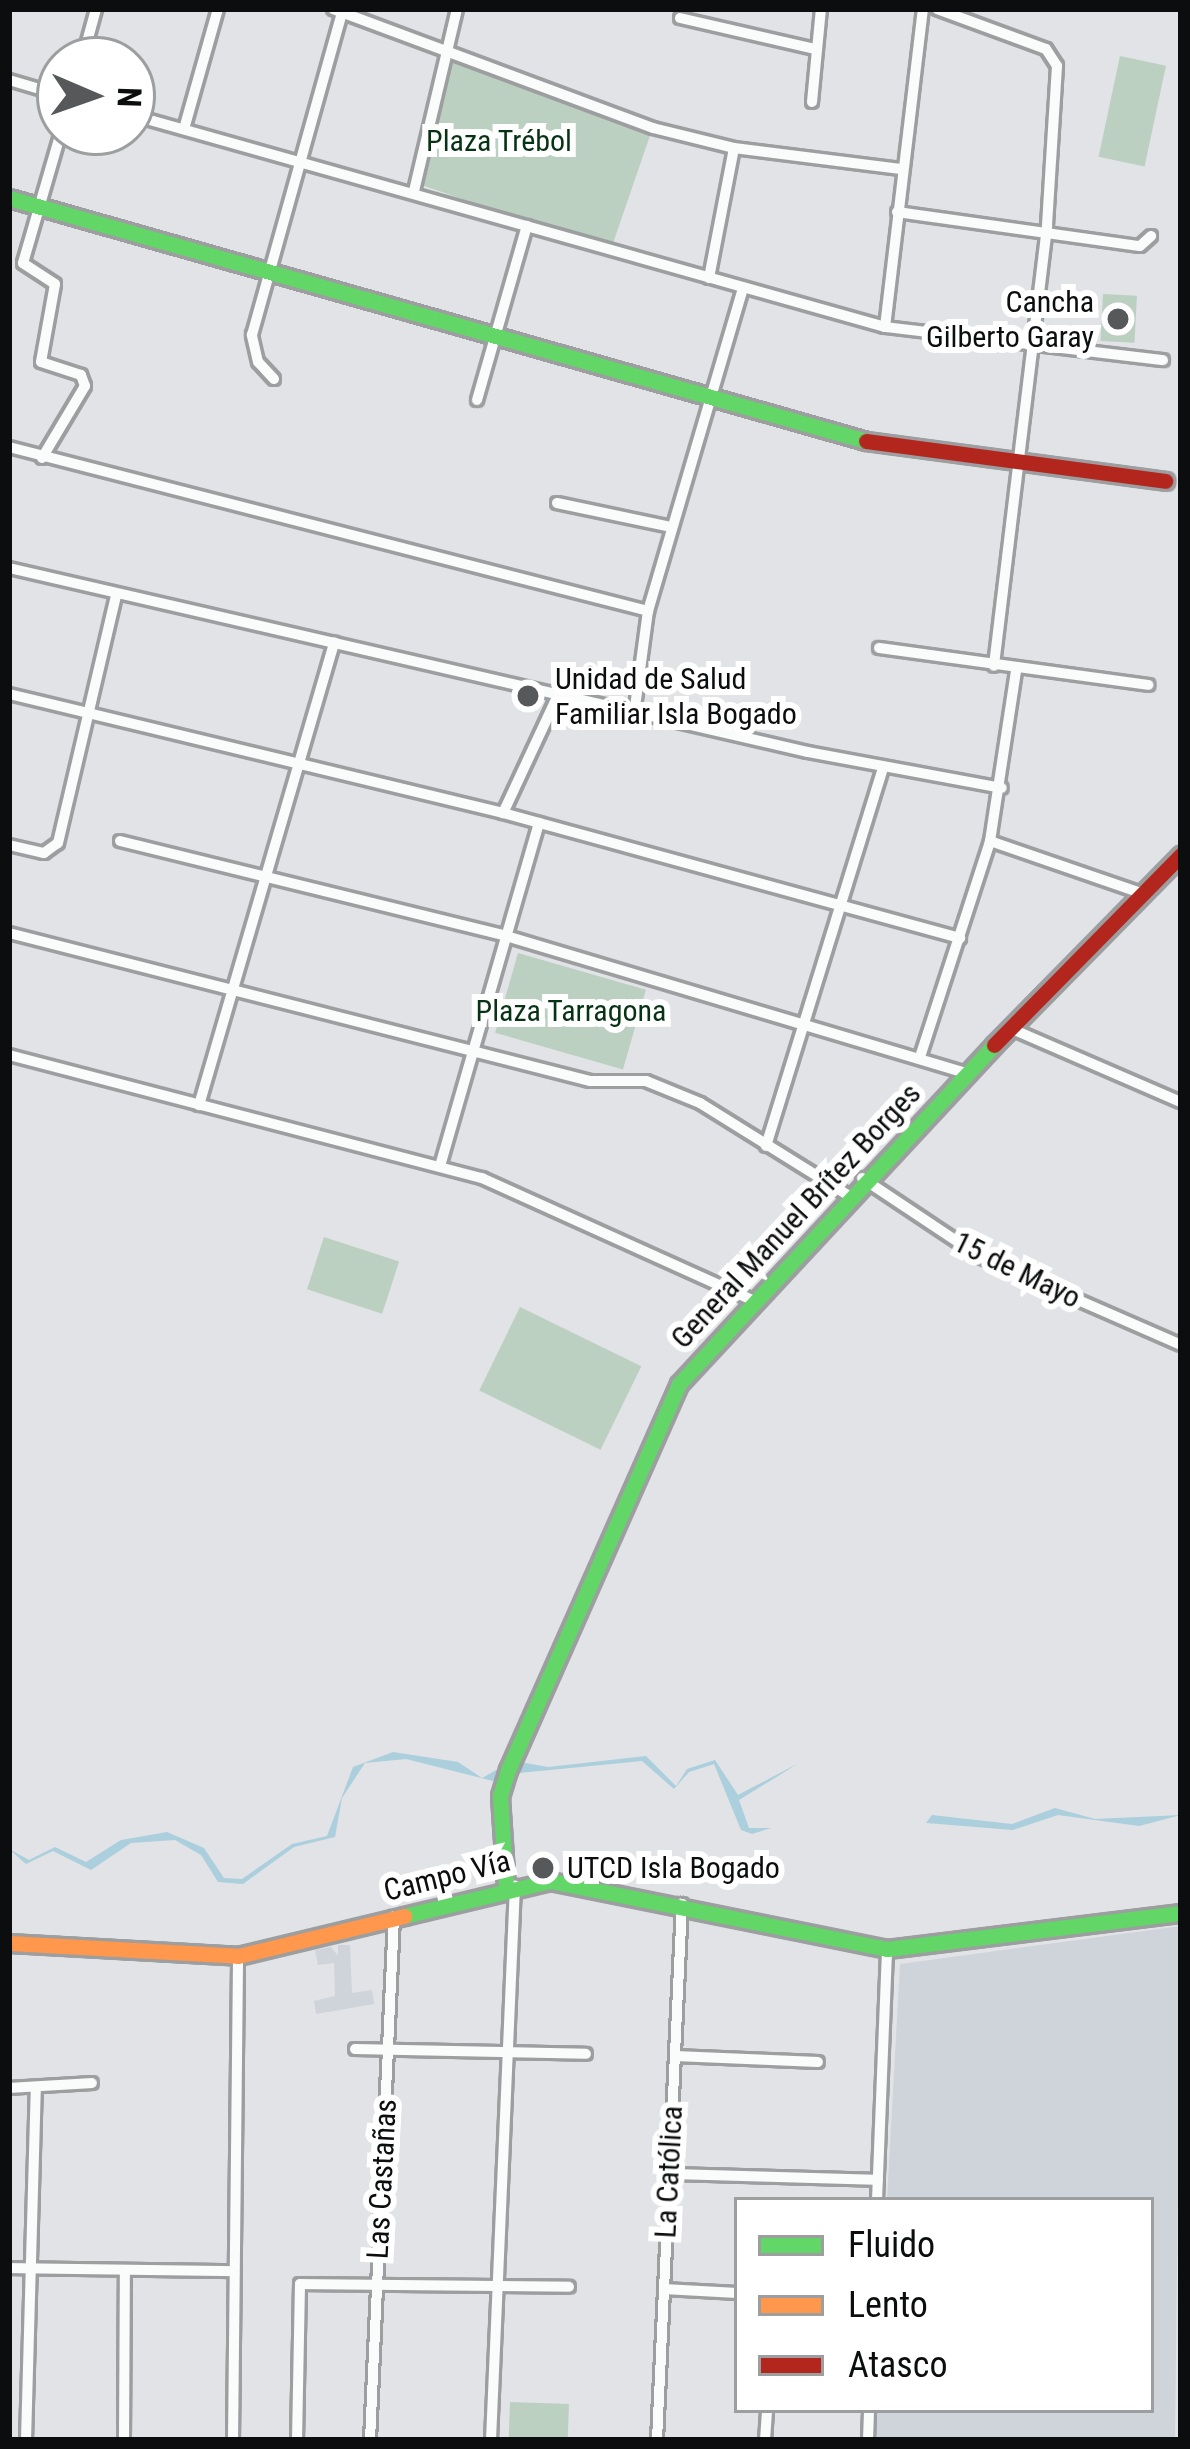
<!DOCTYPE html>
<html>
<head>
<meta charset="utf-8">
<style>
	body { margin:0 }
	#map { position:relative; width:1190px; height:2449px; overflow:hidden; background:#e1e3e6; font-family:"Roboto Condensed",sans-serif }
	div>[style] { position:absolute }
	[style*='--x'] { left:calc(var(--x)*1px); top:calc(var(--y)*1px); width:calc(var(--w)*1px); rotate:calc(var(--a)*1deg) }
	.built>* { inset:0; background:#cfd4db }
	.green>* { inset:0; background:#bcd0c1; transform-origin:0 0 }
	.water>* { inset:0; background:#abcfdc }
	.roads { filter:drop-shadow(3px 0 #9c9ea0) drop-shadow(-3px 0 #9c9ea0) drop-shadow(0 3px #9c9ea0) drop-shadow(0 -3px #9c9ea0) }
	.street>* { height:10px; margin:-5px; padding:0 5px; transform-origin:5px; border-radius:5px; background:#fafbfb }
	.fast>* { height:15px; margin:-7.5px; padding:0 7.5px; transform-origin:7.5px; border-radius:7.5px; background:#63d668 }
	.slow>* { height:15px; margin:-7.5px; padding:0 7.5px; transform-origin:7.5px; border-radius:7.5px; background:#ff974d }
	.jam>* { height:15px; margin:-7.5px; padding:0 7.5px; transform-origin:7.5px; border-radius:7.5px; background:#b3261e }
	.dots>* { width:33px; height:33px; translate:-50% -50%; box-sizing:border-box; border:6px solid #fff; border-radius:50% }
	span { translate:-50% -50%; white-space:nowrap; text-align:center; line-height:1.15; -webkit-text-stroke:12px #fff; paint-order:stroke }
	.park-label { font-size:30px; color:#073315 }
	.poi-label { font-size:30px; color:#0b0d0e }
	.right { translate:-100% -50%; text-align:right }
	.left { translate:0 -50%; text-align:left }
	.street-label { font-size:30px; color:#0b0d0e }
	.frame { position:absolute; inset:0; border:12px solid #0b0d0e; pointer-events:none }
	.legend { position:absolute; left:734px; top:2197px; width:420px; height:216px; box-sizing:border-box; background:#fff; border:3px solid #9d9e9f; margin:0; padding:15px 21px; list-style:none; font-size:36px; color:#0b0d0e }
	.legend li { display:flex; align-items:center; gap:24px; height:60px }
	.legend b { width:60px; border:3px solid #9d9e9f }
	.north { position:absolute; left:36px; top:36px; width:120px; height:120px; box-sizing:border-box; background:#fff; border:3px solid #9d9e9f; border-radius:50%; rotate:92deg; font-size:33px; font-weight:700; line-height:48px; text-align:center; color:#0b0d0e }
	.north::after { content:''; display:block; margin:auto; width:42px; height:54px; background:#56585a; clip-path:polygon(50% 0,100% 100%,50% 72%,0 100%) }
</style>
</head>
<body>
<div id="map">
	<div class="built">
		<div style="clip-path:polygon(1181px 1926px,1175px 2440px,873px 2440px,875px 2410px,1151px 2410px,1151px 2200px,887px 2200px,900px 1964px)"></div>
		<div style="clip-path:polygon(338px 1945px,350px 1945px,352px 1993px,372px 1990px,374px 2004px,316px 2014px,314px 2001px,335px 1996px,334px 1963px,318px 1965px,315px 1950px,331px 1947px,338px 1956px)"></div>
	</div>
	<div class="green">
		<div style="left:1120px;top:56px;width:47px;height:103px;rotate:12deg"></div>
		<div style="left:455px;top:57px;width:210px;height:132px;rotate:19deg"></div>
		<div style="left:1103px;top:294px;width:34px;height:47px;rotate:3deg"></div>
		<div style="left:518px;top:953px;width:133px;height:83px;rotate:16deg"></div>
		<div style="left:324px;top:1237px;width:79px;height:55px;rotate:18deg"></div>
		<div style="left:520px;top:1307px;width:135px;height:93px;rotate:26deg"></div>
		<div style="left:510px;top:2402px;width:59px;height:38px;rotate:2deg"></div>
	</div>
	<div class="water">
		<div style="clip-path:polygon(393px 1752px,458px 1762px,482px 1778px,498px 1769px,497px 1782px,406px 1759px,365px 1763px,342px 1798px,335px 1837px,294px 1847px,243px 1884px,218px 1882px,201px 1855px,175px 1840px,131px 1843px,91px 1870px,53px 1851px,26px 1864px,9px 1849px,29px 1860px,55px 1847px,86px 1862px,121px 1840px,167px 1832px,204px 1848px,224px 1878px,242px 1879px,292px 1844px,327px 1836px,353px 1767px)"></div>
		<div style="clip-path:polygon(646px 1756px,676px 1786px,687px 1769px,715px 1760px,738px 1795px,799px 1763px,739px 1800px,749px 1828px,771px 1828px,752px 1834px,741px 1830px,714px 1764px,689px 1772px,674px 1789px,642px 1761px,519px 1773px,520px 1762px,548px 1767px)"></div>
		<div style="clip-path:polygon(1055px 1808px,1095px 1819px,1181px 1815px,1139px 1826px,1058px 1815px,1013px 1830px,926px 1823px,932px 1815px,1012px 1824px)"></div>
	</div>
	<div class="roads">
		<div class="street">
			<div style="--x:333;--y:9;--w:341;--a:20.4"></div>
			<div style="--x:653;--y:128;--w:83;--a:13.9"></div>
			<div style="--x:734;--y:148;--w:168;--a:7.2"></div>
			<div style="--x:937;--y:9;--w:116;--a:20.2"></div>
			<div style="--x:1046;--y:49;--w:20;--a:57"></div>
			<div style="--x:1057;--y:66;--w:161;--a:93.6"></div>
			<div style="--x:1047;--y:227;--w:442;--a:96.9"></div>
			<div style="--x:680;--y:18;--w:139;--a:12.9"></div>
			<div style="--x:82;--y:60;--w:53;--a:-74.6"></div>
			<div style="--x:9;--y:80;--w:53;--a:16.4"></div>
			<div style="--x:812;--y:102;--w:93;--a:-84.5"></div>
			<div style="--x:132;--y:115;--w:782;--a:15.72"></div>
			<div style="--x:885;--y:327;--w:280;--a:6.8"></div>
			<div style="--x:184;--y:129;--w:125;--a:-74.2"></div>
			<div style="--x:414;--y:191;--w:187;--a:-76.7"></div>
			<div style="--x:897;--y:212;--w:245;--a:8"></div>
			<div style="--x:1140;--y:246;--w:15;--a:-42"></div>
			<div style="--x:709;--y:278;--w:132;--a:-79.1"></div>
			<div style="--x:885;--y:327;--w:320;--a:-83.2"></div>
			<div style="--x:274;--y:379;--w:23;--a:-133"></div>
			<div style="--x:258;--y:362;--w:28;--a:-103"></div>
			<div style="--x:252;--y:335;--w:335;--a:-74.4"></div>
			<div style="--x:477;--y:400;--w:181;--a:-74"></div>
			<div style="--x:9;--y:447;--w:660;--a:14.39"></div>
			<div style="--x:42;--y:458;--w:84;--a:-59.2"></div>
			<div style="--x:85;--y:386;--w:12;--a:-110"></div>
			<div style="--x:81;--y:375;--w:42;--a:-162"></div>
			<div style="--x:41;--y:362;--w:79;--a:-79.8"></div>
			<div style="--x:55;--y:284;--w:38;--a:-147"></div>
			<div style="--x:23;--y:263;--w:136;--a:-73.8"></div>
			<div style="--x:557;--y:503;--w:116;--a:11.9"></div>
			<div style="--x:9;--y:568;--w:820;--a:12.97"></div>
			<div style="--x:808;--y:752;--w:197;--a:10.5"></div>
			<div style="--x:879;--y:648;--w:272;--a:7.8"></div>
			<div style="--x:9;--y:694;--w:508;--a:13.54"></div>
			<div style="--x:503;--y:813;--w:474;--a:15.3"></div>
			<div style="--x:635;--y:707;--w:97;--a:-82.3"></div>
			<div style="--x:648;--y:611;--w:337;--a:-73.6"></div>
			<div style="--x:503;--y:813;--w:135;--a:-65"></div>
			<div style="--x:120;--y:841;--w:398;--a:13.8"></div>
			<div style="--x:506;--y:936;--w:481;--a:16.6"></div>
			<div style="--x:990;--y:841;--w:163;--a:19"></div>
			<div style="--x:9;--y:845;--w:36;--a:13"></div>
			<div style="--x:44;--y:853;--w:17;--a:-36"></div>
			<div style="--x:58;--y:843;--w:255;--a:-76.8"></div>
			<div style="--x:9;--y:933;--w:600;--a:14.29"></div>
			<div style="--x:590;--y:1081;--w:56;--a:0"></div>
			<div style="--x:646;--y:1081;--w:58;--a:22.2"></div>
			<div style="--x:700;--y:1103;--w:174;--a:31.9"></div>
			<div style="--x:1012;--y:1029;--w:184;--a:23.4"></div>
			<div style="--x:9;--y:1055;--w:489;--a:14.6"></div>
			<div style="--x:482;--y:1178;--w:299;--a:24.3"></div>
			<div style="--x:920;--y:1057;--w:227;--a:-72"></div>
			<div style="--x:990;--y:841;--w:172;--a:-81.3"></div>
			<div style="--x:199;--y:1105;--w:482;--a:-73.7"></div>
			<div style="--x:766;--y:1146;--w:397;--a:-72.8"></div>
			<div style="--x:440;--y:1166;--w:357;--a:-73.9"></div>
			<div style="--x:862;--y:1178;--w:144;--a:33.7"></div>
			<div style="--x:982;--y:1258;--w:217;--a:23.6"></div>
			<div style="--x:355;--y:2049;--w:231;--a:1.2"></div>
			<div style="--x:675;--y:2056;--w:143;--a:2.4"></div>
			<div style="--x:9;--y:2088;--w:83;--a:-3.4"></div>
			<div style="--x:669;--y:2174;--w:209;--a:1.6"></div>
			<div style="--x:877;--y:2200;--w:251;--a:-87.7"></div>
			<div style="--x:9;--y:2268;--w:225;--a:0.8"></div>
			<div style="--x:664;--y:2289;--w:73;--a:3.1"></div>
			<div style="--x:26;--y:2440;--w:353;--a:-88.4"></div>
			<div style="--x:124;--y:2440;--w:170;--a:-89.7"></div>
			<div style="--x:233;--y:2440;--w:484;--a:-89.4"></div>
			<div style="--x:297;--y:2440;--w:156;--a:-88.9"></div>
			<div style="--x:300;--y:2284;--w:269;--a:0.6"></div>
			<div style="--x:370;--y:2440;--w:524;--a:-87.37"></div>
			<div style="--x:491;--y:2440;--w:555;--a:-87.52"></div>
			<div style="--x:657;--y:2440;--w:537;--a:-87.33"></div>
			<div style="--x:765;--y:2440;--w:30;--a:-86"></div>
			<div style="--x:868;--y:2440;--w:30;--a:-88"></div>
		</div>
		<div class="fast">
			<div style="--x:9;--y:198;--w:891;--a:15.83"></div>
			<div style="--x:506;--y:1887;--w:91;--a:-93.8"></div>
			<div style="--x:500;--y:1796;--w:27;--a:-73"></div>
			<div style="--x:508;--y:1770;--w:422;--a:-66.1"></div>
			<div style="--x:679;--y:1384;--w:463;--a:-47.1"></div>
			<div style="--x:404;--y:1916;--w:150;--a:-13.5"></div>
			<div style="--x:550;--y:1881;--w:344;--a:11.4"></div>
			<div style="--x:887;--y:1949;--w:296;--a:-7"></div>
		</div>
		<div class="slow">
			<div style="--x:9;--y:1943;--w:229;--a:3.2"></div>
			<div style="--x:238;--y:1956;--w:171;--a:-13.5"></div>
		</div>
		<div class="jam">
			<div style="--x:866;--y:441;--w:302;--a:7.6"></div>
			<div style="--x:994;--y:1045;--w:267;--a:-45.5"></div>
		</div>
	</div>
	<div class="dots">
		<div style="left:1118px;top:319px;background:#56585a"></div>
		<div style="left:528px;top:696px;background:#56585a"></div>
		<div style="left:543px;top:1868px;background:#56585a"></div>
	</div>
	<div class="park-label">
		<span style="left:499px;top:141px">Plaza Trébol</span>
		<span style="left:571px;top:1011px">Plaza Tarragona</span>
	</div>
	<div class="poi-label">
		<span class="right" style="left:1094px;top:319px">Cancha<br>Gilberto Garay</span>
		<span class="left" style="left:555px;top:696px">Unidad de Salud<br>Familiar Isla Bogado</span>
		<span class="left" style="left:567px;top:1868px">UTCD Isla Bogado</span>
	</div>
	<div class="street-label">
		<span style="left:796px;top:1216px;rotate:-47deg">General Manuel Brítez Borges</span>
		<span style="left:1017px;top:1270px;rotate:26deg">15 de Mayo</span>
		<span style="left:447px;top:1876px;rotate:-14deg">Campo Vía</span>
		<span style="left:669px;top:2172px;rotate:-87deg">La Católica</span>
		<span style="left:382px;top:2179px;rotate:-87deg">Las Castañas</span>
	</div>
	<div class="frame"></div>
	<ul class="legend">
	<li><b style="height:15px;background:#63d668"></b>Fluido</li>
	<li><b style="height:15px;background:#ff974d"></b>Lento</li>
	<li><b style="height:15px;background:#b3261e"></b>Atasco</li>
	</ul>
	<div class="north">N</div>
</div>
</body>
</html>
